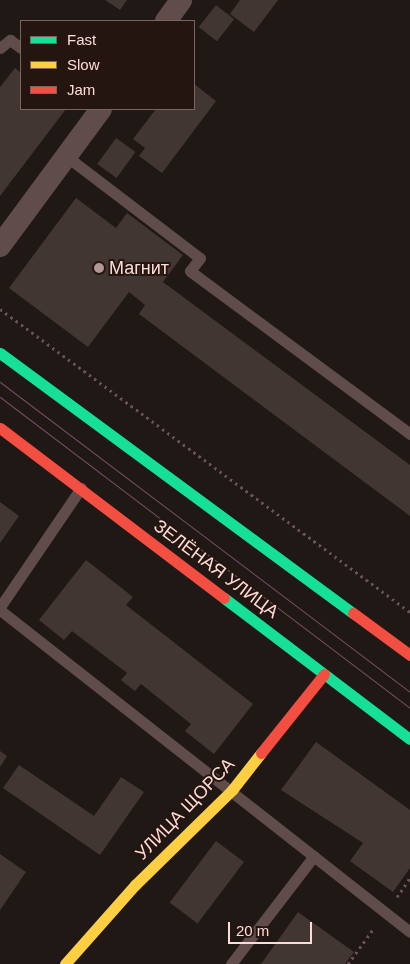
<!DOCTYPE html>
<html>
<head>
<meta charset="utf-8">
<style>
	body { margin:0 }
	#map { position:relative; width:410px; height:964px; overflow:hidden; background:#201815; font-family:Helvetica,sans-serif }
	div>[style] { position:absolute }
	[style*='--x'] { left:calc(var(--x)*1px); top:calc(var(--y)*1px); width:calc(var(--w)*1px); rotate:calc(var(--a)*1deg) }
	.building>* { inset:0; background:#423633; transform-origin:0 0 }
	.path>* { height:3px; margin-top:-1.5px; transform-origin:0; background:repeating-linear-gradient(90deg,#6a505d 0 2.5px,transparent 0 6.5px) }
	.lane>* { height:11px; margin:-5.5px; padding:0 5.5px; transform-origin:5.5px; border-radius:5.5px; background:#604d4b }
	.street>* { height:22px; margin:-11px; padding:0 11px; transform-origin:11px; border-radius:11px; background:#604d4b }
	.fast>* { height:11px; margin:-5.5px; padding:0 5.5px; transform-origin:5.5px; border-radius:5.5px; background:#16e098 }
	.slow>* { height:11px; margin:-5.5px; padding:0 5.5px; transform-origin:5.5px; border-radius:5.5px; background:#ffcf43 }
	.jam>* { height:11px; margin:-5.5px; padding:0 5.5px; transform-origin:5.5px; border-radius:5.5px; background:#f24e42 }
	.tram>* { height:1px; margin:-0.5px; padding:0 0.5px; transform-origin:0.5px; border-radius:0.5px; background:#754e64 }
	.dots>* { width:14px; height:14px; translate:-50% -50%; box-sizing:border-box; border:2px solid #251510; border-radius:50% }
	span { translate:-50% -50%; white-space:nowrap; text-align:center; line-height:1.15; -webkit-text-stroke:4px #251510; paint-order:stroke }
	.poi-label { font-size:18px; color:#fddcd7 }
	.left { translate:0 -50%; text-align:left }
	.street-label { font-size:18px; color:#fddcd7 }
	.legend { position:absolute; left:20px; top:20px; width:175px; height:90px; box-sizing:border-box; background:#251510; border:1px solid #7b6560; margin:0; padding:6px 9px; list-style:none; font-size:15px; color:#fddcd7 }
	.legend li { display:flex; align-items:center; gap:10px; height:25px }
	.legend b { width:25px; border:1px solid #7b6560 }
	.scale { position:absolute; left:228px; top:922px; width:84px; height:22px; box-sizing:border-box; border:2px solid #fddcd7; border-top:0; padding-left:6px; font-size:15px; line-height:18px; white-space:nowrap; color:#fddcd7; -webkit-text-stroke:4px #251510; paint-order:stroke }
</style>
</head>
<body>
<div id="map">
	<div class="building">
		<div style="clip-path:polygon(105px 0,127px 0,120px 10px)"></div>
		<div style="clip-path:polygon(240px 0,278px 0,254px 32px,230px 14px)"></div>
		<div style="left:216px;top:5px;width:23px;height:28px;rotate:38deg"></div>
		<div style="clip-path:polygon(15px 68px,21px 73px,21px 109px,66px 109px,0 196px,0 87px)"></div>
		<div style="clip-path:polygon(194px 84px,216px 101px,162px 173px,139px 156px,145px 148px,133px 139px,156px 109px,194px 109px)"></div>
		<div style="left:116px;top:138px;width:24px;height:32px;rotate:36deg"></div>
		<div style="clip-path:polygon(76px 198px,116px 228px,127px 213px,183px 255px,163px 282px,410px 465px,410px 516px,139px 314px,145px 305px,129px 292px,88px 347px,9px 288px)"></div>
		<div style="clip-path:polygon(0 502px,19px 516px,0 543px)"></div>
		<div style="clip-path:polygon(86px 560px,133px 597px,126px 605px,253px 704px,214px 754px,185px 731px,191px 724px,141px 684px,135px 691px,127px 685px,121px 680px,127px 673px,72px 631px,64px 640px,39px 620px)"></div>
		<div style="clip-path:polygon(316px 742px,410px 810px,410px 868px,393px 892px,350px 861px,363px 843px,281px 790px)"></div>
		<div style="clip-path:polygon(0 751px,7px 756px,0 767px)"></div>
		<div style="clip-path:polygon(19px 765px,94px 816px,121px 777px,144px 792px,100px 855px,3px 788px)"></div>
		<div style="left:216px;top:841px;width:35px;height:77px;rotate:37deg"></div>
		<div style="clip-path:polygon(0 854px,26px 872px,0 910px)"></div>
		<div style="clip-path:polygon(298px 912px,354px 952px,345px 964px,261px 964px)"></div>
	</div>
	<div class="path">
		<div style="--x:0;--y:309;--w:510;--a:36.47"></div>
		<div style="--x:397;--y:897;--w:23;--a:-56"></div>
		<div style="--x:348;--y:964;--w:44;--a:-54.2"></div>
	</div>
	<div class="lane">
		<div style="--x:0;--y:48;--w:13;--a:-39"></div>
		<div style="--x:10;--y:40;--w:14;--a:36"></div>
		<div style="--x:66;--y:156;--w:168;--a:37.3"></div>
		<div style="--x:200;--y:258;--w:16;--a:128"></div>
		<div style="--x:190;--y:271;--w:274;--a:36.5"></div>
		<div style="--x:0;--y:607;--w:144;--a:-55.8"></div>
		<div style="--x:0;--y:610;--w:521;--a:38.14"></div>
		<div style="--x:231;--y:964;--w:136;--a:-52.5"></div>
	</div>
	<div class="street">
		<div style="--x:166;--y:21;--w:26;--a:-54"></div>
		<div style="--x:0;--y:246;--w:170;--a:-53.6"></div>
	</div>
	<div class="fast">
		<div style="--x:0;--y:353;--w:438;--a:36.4"></div>
		<div style="--x:224;--y:598;--w:233;--a:37.2"></div>
	</div>
	<div class="slow">
		<div style="--x:65;--y:964;--w:106;--a:-48.5"></div>
		<div style="--x:135;--y:885;--w:136;--a:-44.4"></div>
		<div style="--x:232;--y:790;--w:47;--a:-51.9"></div>
	</div>
	<div class="jam">
		<div style="--x:0;--y:428;--w:281;--a:37.2"></div>
		<div style="--x:353;--y:613;--w:71;--a:36.4"></div>
		<div style="--x:261;--y:753;--w:101;--a:-51.4"></div>
	</div>
	<div class="tram">
		<div style="--x:0;--y:382;--w:514;--a:37.09"></div>
		<div style="--x:0;--y:397;--w:515;--a:37.18"></div>
	</div>
	<div class="dots">
		<div style="left:99px;top:268px;background:#b09793"></div>
	</div>
	<div class="poi-label">
		<span class="left" style="left:109px;top:268px">Магнит</span>
	</div>
	<div class="street-label">
		<span style="left:216px;top:569px;rotate:37deg">ЗЕЛЁНАЯ УЛИЦА</span>
		<span style="left:185px;top:809px;rotate:-46deg">УЛИЦА ЩОРСА</span>
	</div>
	<ul class="legend">
	<li><b style="height:6px;background:#16e098"></b>Fast</li>
	<li><b style="height:6px;background:#ffcf43"></b>Slow</li>
	<li><b style="height:6px;background:#f24e42"></b>Jam</li>
	</ul>
	<div class="scale">20 m</div>
</div>
</body>
</html>
